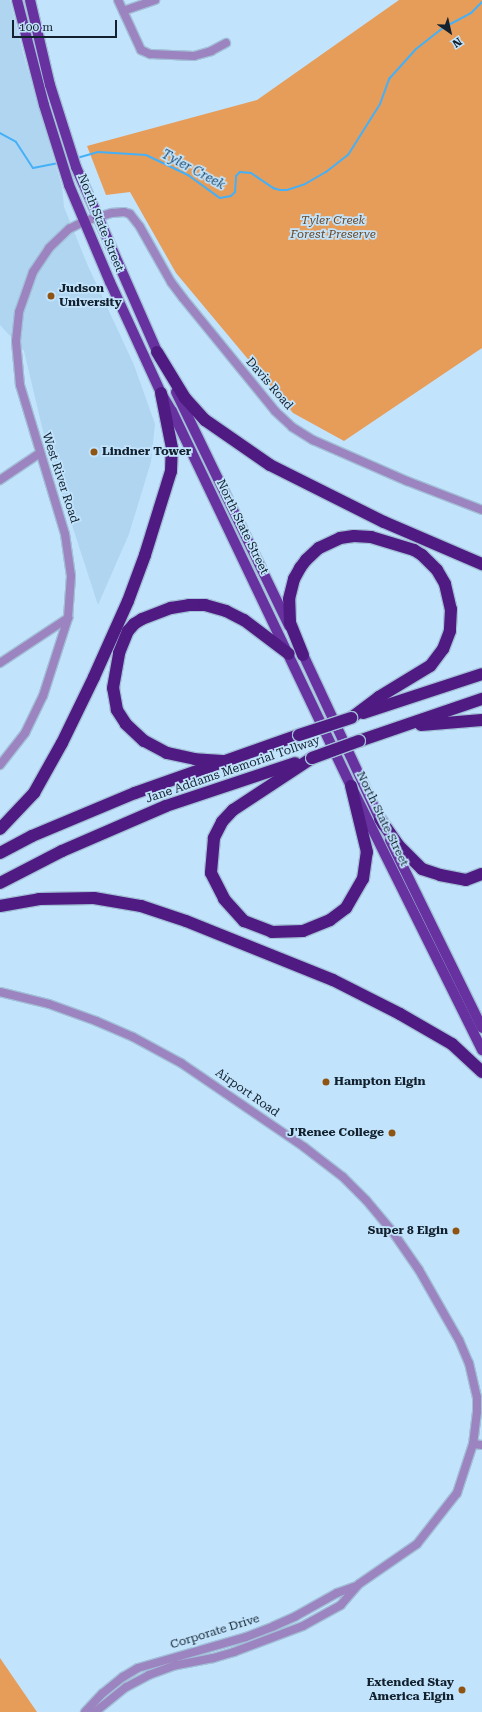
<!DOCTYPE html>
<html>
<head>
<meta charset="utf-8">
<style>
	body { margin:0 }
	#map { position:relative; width:482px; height:1712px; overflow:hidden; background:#c2e3fc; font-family:"Roboto Serif",serif }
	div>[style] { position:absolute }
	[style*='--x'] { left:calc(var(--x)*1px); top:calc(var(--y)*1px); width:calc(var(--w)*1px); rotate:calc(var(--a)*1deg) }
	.built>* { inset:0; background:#afd5f1 }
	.green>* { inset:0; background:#e69d59 }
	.stream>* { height:2px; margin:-1px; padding:0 1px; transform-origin:1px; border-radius:1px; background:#45b0f7 }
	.roads { filter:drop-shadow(1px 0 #a2c0d7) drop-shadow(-1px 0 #a2c0d7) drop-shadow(0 1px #a2c0d7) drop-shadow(0 -1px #a2c0d7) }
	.minor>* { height:8px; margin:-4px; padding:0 4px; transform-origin:4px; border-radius:4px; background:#9c84c0 }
	.primary>* { height:10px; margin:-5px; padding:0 5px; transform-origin:5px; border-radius:5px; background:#6731a0 }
	.motorway>* { height:12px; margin:-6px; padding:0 6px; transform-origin:6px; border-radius:6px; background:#501a83 }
	.bridges { filter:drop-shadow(1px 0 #a2c0d7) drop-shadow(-1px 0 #a2c0d7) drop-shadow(0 1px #a2c0d7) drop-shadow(0 -1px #a2c0d7) }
	.motorway-bridge>* { height:12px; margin:-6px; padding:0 6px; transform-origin:6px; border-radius:6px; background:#501a83 }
	.dots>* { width:11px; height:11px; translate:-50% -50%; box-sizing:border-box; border:2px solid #c2e3fc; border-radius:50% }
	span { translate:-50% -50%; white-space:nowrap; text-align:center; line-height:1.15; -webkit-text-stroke:3.5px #c2e3fc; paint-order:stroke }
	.park-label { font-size:12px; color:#6c4827; font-style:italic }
	.street-label { font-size:12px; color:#12212d }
	.poi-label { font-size:12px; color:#12212d; font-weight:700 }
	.left { translate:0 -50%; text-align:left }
	.right { translate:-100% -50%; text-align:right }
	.water-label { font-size:13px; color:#1e4866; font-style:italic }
	.north { position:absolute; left:430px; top:12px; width:40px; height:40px; -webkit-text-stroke:3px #c2e3fc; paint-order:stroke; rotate:146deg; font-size:11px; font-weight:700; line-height:16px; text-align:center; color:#12212d }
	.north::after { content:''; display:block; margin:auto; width:14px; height:18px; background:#12212d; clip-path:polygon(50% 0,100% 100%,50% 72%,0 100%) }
	.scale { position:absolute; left:12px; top:20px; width:105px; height:18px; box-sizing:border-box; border:2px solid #12212d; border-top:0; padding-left:5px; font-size:12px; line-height:14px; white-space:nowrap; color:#12212d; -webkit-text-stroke:3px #c2e3fc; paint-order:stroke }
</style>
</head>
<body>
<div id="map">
	<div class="built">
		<div style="clip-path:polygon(0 0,10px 0,23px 53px,62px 187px,64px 207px,88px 266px,134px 365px,155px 424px,151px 462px,129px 534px,98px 605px,47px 448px,24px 351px,0 325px)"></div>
	</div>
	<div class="green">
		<div style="clip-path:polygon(399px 0,482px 0,482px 348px,344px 441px,293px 413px,176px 273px,130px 192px,106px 195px,87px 146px,257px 100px)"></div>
		<div style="clip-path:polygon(0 1658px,37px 1712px,0 1712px)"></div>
	</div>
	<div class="stream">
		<div style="--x:0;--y:133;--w:18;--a:29"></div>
		<div style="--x:16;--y:142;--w:31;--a:57"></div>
		<div style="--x:33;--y:168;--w:26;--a:-11"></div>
		<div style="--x:77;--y:158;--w:22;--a:-16"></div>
		<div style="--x:98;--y:152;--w:48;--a:3.6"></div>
		<div style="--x:146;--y:155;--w:47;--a:25.5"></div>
		<div style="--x:188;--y:175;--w:39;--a:36"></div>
		<div style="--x:220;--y:198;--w:11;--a:-10"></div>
		<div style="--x:231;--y:196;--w:6;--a:-45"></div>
		<div style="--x:235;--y:192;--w:16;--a:-86"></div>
		<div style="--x:236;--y:176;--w:6;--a:-45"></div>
		<div style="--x:240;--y:172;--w:11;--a:5"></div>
		<div style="--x:251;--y:173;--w:27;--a:34"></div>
		<div style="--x:273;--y:188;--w:7;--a:16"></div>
		<div style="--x:280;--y:190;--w:7;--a:0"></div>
		<div style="--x:287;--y:190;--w:19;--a:-18"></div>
		<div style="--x:305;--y:184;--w:24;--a:-30"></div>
		<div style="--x:326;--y:172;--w:28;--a:-38"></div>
		<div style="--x:348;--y:155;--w:60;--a:-57.9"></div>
		<div style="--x:380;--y:104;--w:27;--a:-70"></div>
		<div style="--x:389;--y:79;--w:40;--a:-48"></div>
		<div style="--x:416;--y:49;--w:34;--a:-38"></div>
		<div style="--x:443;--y:28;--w:32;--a:-28"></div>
		<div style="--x:471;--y:13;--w:16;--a:-45"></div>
	</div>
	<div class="roads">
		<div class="minor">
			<div style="--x:118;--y:0;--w:55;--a:65.3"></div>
			<div style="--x:141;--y:50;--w:10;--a:24"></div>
			<div style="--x:150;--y:54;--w:44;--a:2.6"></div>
			<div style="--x:194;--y:56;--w:18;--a:-16"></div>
			<div style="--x:211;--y:51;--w:17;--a:-28"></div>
			<div style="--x:123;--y:11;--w:34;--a:-19"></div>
			<div style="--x:0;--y:480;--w:48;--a:-34"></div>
			<div style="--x:0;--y:663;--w:82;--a:-33.5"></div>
			<div style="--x:0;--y:765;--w:41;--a:-52"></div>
			<div style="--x:25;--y:733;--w:41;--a:-64.1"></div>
			<div style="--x:43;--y:696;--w:82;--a:-72.2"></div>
			<div style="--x:68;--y:618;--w:42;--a:-85.9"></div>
			<div style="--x:71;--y:576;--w:42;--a:-98.1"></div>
			<div style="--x:65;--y:534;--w:156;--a:-106.8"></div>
			<div style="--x:20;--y:385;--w:44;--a:-95.2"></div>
			<div style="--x:16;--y:341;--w:29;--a:-84"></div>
			<div style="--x:19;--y:312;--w:42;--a:-70.7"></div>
			<div style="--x:33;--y:272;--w:29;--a:-56"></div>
			<div style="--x:49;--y:248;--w:28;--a:-44"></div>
			<div style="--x:69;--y:229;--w:18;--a:-27"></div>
			<div style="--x:85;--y:221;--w:28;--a:-17"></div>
			<div style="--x:112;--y:213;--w:12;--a:-5"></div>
			<div style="--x:124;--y:212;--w:6;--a:18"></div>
			<div style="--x:130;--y:214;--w:16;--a:52"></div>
			<div style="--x:140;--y:227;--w:63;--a:60.6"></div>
			<div style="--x:171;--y:282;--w:20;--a:53"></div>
			<div style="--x:183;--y:298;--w:146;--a:50.8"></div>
			<div style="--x:275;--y:411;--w:23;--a:43"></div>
			<div style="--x:292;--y:427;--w:25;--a:32"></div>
			<div style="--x:313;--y:440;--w:103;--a:23.6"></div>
			<div style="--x:407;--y:481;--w:80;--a:21.1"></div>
			<div style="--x:0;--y:992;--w:50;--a:13.8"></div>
			<div style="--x:49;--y:1004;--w:50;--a:19.9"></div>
			<div style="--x:96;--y:1021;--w:40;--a:23.4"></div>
			<div style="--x:133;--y:1037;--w:55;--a:28.4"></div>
			<div style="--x:181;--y:1063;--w:149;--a:34.3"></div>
			<div style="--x:304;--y:1147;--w:49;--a:37.6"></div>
			<div style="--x:343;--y:1177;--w:33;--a:45"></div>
			<div style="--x:366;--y:1200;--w:40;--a:50"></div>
			<div style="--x:392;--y:1231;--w:47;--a:55.3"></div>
			<div style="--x:419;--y:1270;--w:81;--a:60.3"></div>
			<div style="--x:459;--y:1340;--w:25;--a:67"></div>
			<div style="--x:469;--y:1363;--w:35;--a:77"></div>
			<div style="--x:477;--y:1397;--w:15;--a:90"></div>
			<div style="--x:477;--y:1412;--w:32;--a:97"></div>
			<div style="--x:473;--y:1444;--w:52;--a:108.1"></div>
			<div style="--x:457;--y:1493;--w:65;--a:128.1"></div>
			<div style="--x:417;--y:1544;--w:70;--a:145.4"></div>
			<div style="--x:359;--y:1584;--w:28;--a:131"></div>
			<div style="--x:341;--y:1605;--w:43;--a:151.1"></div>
			<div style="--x:303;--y:1626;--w:74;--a:159.4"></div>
			<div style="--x:234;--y:1652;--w:22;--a:164"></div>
			<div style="--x:213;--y:1658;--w:38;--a:169"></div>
			<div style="--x:176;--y:1665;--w:29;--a:160"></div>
			<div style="--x:149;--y:1675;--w:26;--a:152"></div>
			<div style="--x:126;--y:1687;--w:40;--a:141"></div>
			<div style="--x:473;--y:1444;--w:9;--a:6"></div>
			<div style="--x:85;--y:1712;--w:26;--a:-47"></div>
			<div style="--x:103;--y:1693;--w:26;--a:-39"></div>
			<div style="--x:123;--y:1677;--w:17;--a:-31"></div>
			<div style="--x:138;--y:1668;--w:112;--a:-16"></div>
			<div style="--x:246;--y:1637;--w:30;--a:-21"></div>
			<div style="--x:274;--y:1626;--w:24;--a:-24"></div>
			<div style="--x:296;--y:1616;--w:47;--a:-29.3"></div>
			<div style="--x:337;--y:1593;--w:20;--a:-20"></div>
		</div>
		<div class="primary">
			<div style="--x:17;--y:0;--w:108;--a:75.6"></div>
			<div style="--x:44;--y:105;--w:84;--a:72.6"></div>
			<div style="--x:69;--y:185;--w:105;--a:67.1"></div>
			<div style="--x:110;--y:282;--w:122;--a:65.3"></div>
			<div style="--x:161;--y:393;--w:21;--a:59"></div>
			<div style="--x:172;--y:411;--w:416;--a:64.5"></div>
			<div style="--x:351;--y:786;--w:295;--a:63.6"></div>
			<div style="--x:30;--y:0;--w:87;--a:76.8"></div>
			<div style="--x:50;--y:85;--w:86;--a:72.4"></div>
			<div style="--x:76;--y:167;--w:209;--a:66.3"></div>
			<div style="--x:176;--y:392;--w:260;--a:64.2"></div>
			<div style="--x:300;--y:648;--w:196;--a:65"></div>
			<div style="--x:390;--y:840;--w:209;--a:63.9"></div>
		</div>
		<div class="motorway">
			<div style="--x:157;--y:352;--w:54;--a:58.7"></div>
			<div style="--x:185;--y:398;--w:30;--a:48"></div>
			<div style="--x:205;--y:420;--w:79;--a:34.7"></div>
			<div style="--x:270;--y:465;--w:127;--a:26.6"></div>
			<div style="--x:384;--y:522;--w:107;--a:23.2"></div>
			<div style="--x:303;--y:655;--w:35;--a:-112"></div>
			<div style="--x:290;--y:622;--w:23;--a:-92"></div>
			<div style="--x:289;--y:599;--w:21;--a:-76"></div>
			<div style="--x:294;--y:579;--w:13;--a:-61"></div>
			<div style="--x:300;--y:568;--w:10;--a:-53"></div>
			<div style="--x:306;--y:560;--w:18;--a:-43"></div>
			<div style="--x:319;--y:548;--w:23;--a:-25"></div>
			<div style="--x:340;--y:538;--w:14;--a:-8"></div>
			<div style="--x:354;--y:536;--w:17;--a:3"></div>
			<div style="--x:371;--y:537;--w:45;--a:16.8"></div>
			<div style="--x:414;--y:550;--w:9;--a:32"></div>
			<div style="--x:422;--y:555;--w:21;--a:45"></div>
			<div style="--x:437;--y:570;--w:16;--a:60"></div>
			<div style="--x:445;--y:584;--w:26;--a:77"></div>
			<div style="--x:451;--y:609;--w:22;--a:93"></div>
			<div style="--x:450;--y:631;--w:19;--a:111"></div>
			<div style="--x:443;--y:649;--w:21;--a:127"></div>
			<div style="--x:430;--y:666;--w:60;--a:148.7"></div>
			<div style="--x:379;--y:697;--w:35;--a:143"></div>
			<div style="--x:363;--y:713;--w:125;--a:-18.1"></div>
			<div style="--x:421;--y:725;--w:61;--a:-4.7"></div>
			<div style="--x:359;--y:741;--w:130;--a:-18.9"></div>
			<div style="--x:312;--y:758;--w:95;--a:146.6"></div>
			<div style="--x:233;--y:810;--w:16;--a:133"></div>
			<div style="--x:222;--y:822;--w:18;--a:117"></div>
			<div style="--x:214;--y:838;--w:35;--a:95"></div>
			<div style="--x:211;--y:873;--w:29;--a:63"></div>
			<div style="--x:224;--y:899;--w:30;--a:48"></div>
			<div style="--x:244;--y:921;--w:30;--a:21"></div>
			<div style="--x:272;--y:932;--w:31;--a:-2"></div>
			<div style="--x:303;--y:931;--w:29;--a:-22"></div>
			<div style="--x:330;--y:920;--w:20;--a:-37"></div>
			<div style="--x:346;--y:908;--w:34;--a:-60"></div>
			<div style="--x:363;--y:879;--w:27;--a:-82"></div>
			<div style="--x:367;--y:852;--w:68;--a:-103.6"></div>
			<div style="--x:222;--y:761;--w:27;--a:-176"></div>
			<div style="--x:195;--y:759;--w:29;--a:-168"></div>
			<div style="--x:167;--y:753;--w:26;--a:-152"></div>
			<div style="--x:144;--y:741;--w:25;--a:-137"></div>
			<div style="--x:126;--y:724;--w:17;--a:-123"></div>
			<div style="--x:117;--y:710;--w:22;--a:-100"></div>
			<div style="--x:113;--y:688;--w:36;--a:-80"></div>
			<div style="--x:119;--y:653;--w:24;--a:-68"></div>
			<div style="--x:128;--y:631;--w:9;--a:-49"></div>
			<div style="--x:134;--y:624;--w:9;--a:-32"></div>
			<div style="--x:142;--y:619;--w:31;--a:-21"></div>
			<div style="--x:171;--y:608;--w:18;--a:-9"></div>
			<div style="--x:189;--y:605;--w:16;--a:0"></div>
			<div style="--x:205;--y:605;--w:22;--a:16"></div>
			<div style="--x:226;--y:611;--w:20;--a:27"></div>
			<div style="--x:244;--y:620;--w:56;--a:37.1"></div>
			<div style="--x:380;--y:819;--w:32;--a:55"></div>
			<div style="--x:398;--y:845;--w:34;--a:45"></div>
			<div style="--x:422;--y:869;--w:19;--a:18"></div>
			<div style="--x:440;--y:875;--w:26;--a:11"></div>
			<div style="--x:466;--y:880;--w:17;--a:-21"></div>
			<div style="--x:0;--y:829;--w:50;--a:-46.6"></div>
			<div style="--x:34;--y:793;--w:57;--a:-60.8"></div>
			<div style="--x:62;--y:743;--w:73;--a:-64.1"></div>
			<div style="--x:94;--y:677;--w:83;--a:-65.9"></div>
			<div style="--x:128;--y:601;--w:49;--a:-69.7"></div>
			<div style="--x:145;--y:555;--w:88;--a:-72.8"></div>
			<div style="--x:171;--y:471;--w:23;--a:-88"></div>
			<div style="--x:172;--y:448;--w:56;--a:-101.3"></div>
			<div style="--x:0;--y:853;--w:36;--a:-28"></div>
			<div style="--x:32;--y:836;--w:112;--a:-22.7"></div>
			<div style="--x:135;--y:793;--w:174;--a:-19.5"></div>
			<div style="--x:0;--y:883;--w:70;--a:-27.3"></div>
			<div style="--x:62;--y:851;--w:113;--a:-23.4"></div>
			<div style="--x:166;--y:806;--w:136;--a:-18.4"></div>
			<div style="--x:0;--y:906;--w:40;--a:-10"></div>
			<div style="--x:39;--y:899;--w:55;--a:-1"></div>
			<div style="--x:94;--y:898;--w:48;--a:9.7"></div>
			<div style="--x:141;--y:906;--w:47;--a:18.4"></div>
			<div style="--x:186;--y:921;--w:158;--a:21.9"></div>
			<div style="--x:333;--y:980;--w:75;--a:26.9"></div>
			<div style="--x:400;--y:1014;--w:60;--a:30"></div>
			<div style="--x:452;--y:1044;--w:41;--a:43"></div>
		</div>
	</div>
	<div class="bridges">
		<div class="motorway-bridge">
			<div style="--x:299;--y:735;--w:55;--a:-18.1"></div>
			<div style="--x:312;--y:758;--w:50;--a:-19.9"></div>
		</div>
	</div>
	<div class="dots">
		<div style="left:51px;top:296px;background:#8f5412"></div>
		<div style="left:94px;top:452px;background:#8f5412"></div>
		<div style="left:326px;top:1082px;background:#8f5412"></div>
		<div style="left:392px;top:1133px;background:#8f5412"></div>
		<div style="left:456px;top:1231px;background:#8f5412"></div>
		<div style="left:462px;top:1690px;background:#8f5412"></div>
	</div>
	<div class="park-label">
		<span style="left:333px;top:228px">Tyler Creek<br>Forest Preserve</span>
	</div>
	<div class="street-label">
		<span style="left:100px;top:223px;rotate:68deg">North State Street</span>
		<span style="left:269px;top:384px;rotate:49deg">Davis Road</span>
		<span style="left:60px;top:478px;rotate:72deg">West River Road</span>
		<span style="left:242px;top:527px;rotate:64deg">North State Street</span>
		<span style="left:233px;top:770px;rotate:-19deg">Jane Addams Memorial Tollway</span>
		<span style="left:382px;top:819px;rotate:64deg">North State Street</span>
		<span style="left:247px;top:1093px;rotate:35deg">Airport Road</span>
		<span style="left:215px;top:1632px;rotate:-17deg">Corporate Drive</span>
	</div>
	<div class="poi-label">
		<span class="left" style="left:59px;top:296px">Judson<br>University</span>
		<span class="left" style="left:102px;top:452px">Lindner Tower</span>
		<span class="left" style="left:334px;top:1082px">Hampton Elgin</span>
		<span class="right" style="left:384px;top:1133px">J'Renee College</span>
		<span class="right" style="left:448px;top:1231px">Super 8 Elgin</span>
		<span class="right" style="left:454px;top:1690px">Extended Stay<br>America Elgin</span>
	</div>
	<div class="water-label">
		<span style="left:193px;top:170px;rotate:28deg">Tyler Creek</span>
	</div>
	<div class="north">N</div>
	<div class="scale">100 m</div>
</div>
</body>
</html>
